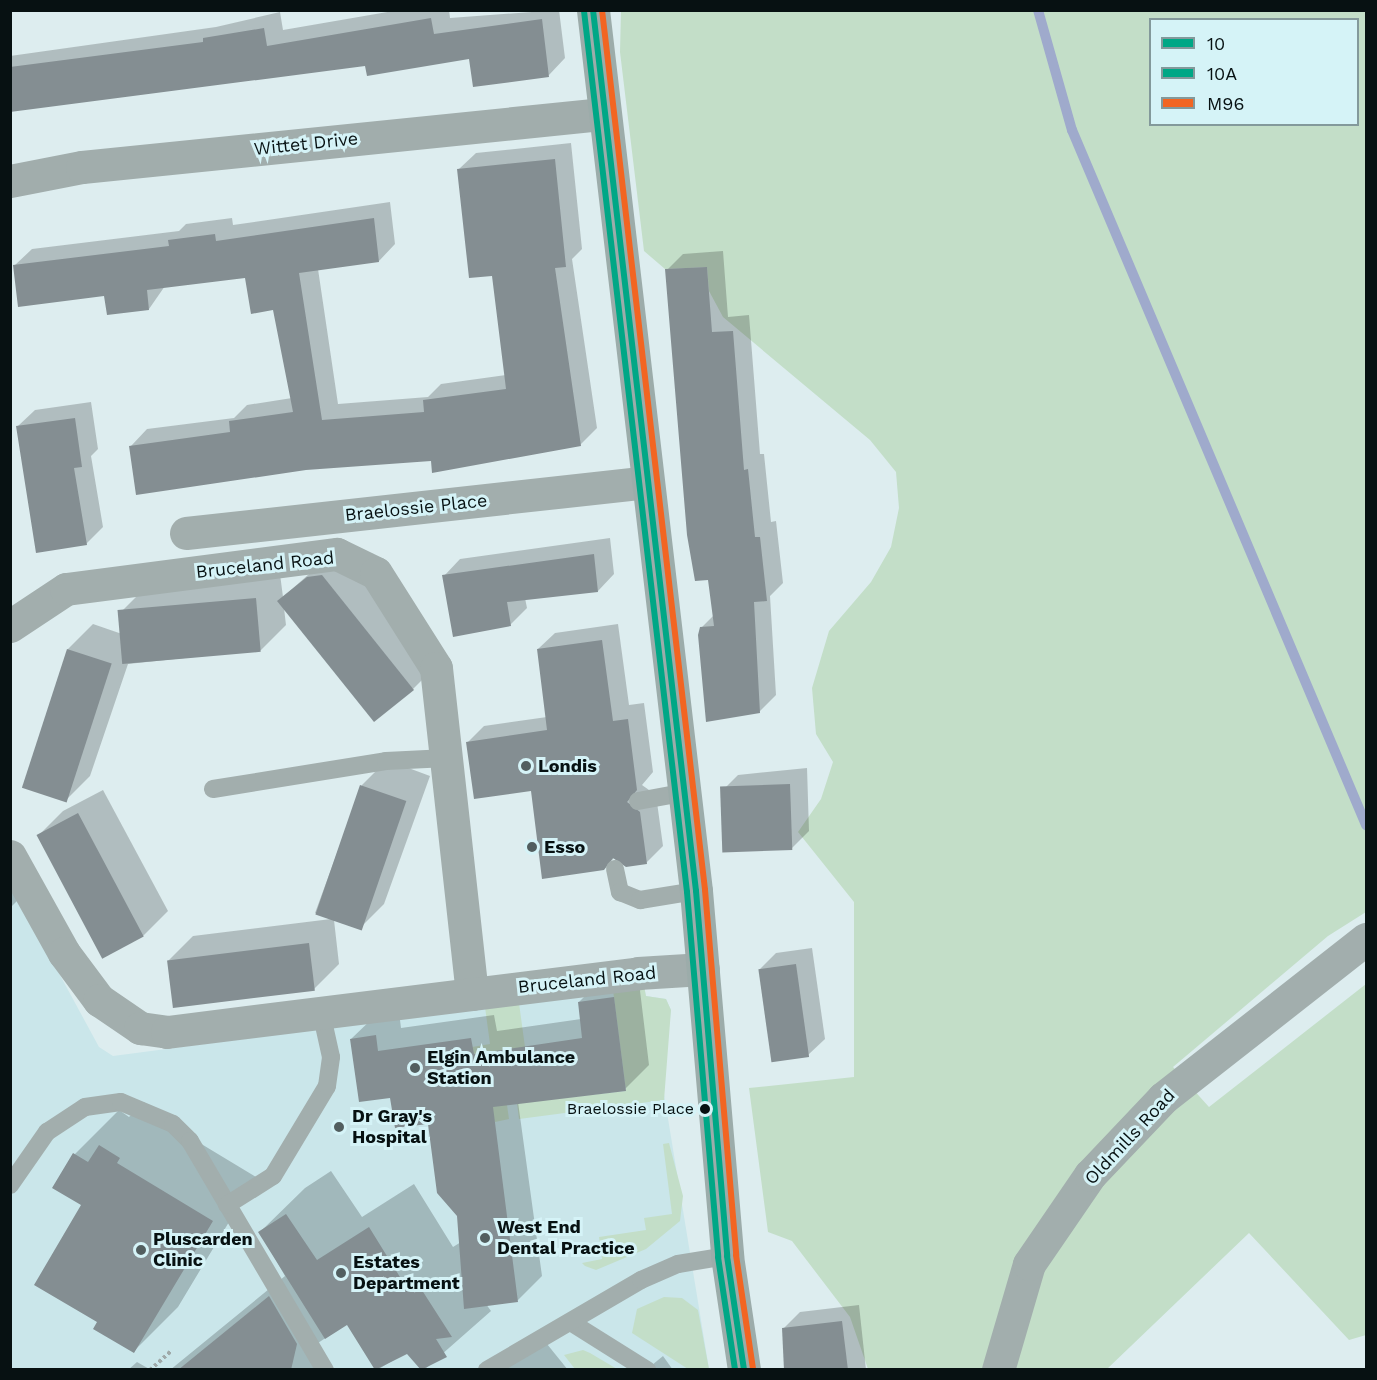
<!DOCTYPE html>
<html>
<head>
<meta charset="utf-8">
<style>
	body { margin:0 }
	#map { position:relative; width:1377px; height:1380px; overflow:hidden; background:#ddedef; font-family:"Work Sans",sans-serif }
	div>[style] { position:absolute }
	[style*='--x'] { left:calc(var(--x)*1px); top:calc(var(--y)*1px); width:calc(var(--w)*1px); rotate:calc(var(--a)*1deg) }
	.built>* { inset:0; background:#cae6ea }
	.green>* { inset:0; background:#c3dec8 }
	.shadow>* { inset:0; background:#0003 }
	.stream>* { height:10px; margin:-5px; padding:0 5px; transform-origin:5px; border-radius:5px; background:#9faacc }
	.building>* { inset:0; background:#848e92; transform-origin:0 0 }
	.path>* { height:4px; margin-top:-2px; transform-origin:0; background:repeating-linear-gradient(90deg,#9fa9a9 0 3px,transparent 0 6px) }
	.lane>* { height:18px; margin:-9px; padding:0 9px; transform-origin:9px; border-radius:9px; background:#a2aead }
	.street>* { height:33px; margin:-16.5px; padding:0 16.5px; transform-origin:16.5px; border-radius:16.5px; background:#a2aead }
	.secondary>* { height:33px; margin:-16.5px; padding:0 16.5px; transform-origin:16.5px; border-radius:16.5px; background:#a1adac }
	.highway>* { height:33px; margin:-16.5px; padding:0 16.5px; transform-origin:16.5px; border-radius:16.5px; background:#9cacaa }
	.bus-1>* { height:6px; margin:-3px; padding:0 3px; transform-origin:3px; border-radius:3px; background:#00a786 }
	.bus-2>* { height:6px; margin:-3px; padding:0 3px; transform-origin:3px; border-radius:3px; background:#00a786 }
	.bus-3>* { height:6px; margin:-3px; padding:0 3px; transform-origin:3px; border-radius:3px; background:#f26522 }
	.dots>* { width:16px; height:16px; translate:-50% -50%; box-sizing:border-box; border:3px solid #d5f3f7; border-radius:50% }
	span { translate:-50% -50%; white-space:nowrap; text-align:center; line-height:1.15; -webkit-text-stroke:6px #d5f3f7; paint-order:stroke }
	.bus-label { font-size:16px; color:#071112 }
	.right { translate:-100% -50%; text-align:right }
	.street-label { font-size:18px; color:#071112 }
	.poi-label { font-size:18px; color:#071112; font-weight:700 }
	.left { translate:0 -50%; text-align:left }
	.frame { position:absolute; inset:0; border:12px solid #071112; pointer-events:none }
	.legend { position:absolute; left:1149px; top:18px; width:210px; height:108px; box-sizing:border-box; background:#d5f3f7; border:2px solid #83999b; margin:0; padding:8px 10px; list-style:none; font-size:18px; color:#071112 }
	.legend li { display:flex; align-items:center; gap:12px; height:30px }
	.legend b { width:30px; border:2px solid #83999b }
</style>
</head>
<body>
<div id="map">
	<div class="built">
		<div style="clip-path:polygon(10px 883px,99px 1047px,113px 1056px,644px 986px,646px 996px,666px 999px,671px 1010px,662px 1082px,709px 1369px,11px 1369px)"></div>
	</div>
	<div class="green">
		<div style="clip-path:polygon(evenodd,621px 11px,1366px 11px,1366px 912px,1328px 936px,1173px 1067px,1209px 1107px,1366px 984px,1366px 1335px,1349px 1340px,1249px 1233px,1107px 1369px,868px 1369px,850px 1317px,792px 1241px,768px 1232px,749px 1088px,854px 1077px,854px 902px,798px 832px,821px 799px,833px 762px,816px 734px,812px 688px,829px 631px,871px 582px,891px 547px,899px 508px,896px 472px,870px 440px,723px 317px,709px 291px,707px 267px,665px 269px,644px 251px,620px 52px,621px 11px,1150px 20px,1358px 20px,1358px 124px,1150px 124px,1150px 20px)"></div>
		<div style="clip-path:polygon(644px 986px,646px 996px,666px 999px,671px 1010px,664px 1100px,519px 1119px,517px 1103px,626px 1091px,613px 990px)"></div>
		<div style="clip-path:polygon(519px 1003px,525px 1047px,505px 1091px,509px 1119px,495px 1122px,478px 1086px,472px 1047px,490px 1044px,485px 1007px)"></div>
		<div style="clip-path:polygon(669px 1143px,683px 1196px,680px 1221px,646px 1249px,596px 1270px,585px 1266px,582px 1263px,602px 1259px,599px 1237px,646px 1230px,644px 1218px,672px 1214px,663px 1144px)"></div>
		<div style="clip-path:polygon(664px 1297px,682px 1298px,698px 1310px,709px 1369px,688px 1369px,632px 1333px,637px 1309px)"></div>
		<div style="clip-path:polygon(583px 1350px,590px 1353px,617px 1369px,575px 1369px,564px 1355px)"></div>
	</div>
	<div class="shadow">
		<div style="clip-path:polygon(399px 10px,449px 10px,450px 18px,559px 10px,565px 58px,549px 75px,471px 58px,366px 65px,10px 111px,10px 56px,216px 27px,280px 12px,283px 30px)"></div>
		<div style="clip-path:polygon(571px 143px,582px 249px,572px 259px,597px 428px,580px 445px,432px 460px,131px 446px,147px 429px,234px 418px,247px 405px,292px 398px,274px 309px,246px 276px,165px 286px,149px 309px,15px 265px,32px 249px,179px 231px,186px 224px,232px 218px,233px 225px,390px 202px,395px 244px,379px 261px,318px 269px,338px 404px,428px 397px,441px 384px,506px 375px,493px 274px,459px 169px,476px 153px)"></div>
		<div style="clip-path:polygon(723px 251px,728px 317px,749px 315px,760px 454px,764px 454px,771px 522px,776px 521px,783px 583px,770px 596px,776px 695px,759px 712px,701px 628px,714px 615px,667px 270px,683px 254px)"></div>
		<div style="clip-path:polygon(91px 402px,98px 449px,91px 456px,103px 527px,86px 544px,18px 426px,35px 410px)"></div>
		<div style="clip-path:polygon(610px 538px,614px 574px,598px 591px,525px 598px,527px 608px,510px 625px,444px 576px,460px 559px)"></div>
		<div style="clip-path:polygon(334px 552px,438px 664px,413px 689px,284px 608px,286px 625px,261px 650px,128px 664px,90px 776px,65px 801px,68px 649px,93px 624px,122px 634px,119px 614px,144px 589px,280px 574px,283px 597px)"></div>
		<div style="clip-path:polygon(618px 624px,629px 705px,644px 703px,653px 772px,642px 785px,656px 795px,663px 846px,646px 863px,615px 857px,603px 869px,533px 789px,467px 743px,484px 726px,547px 717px,538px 649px,555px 633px)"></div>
		<div style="clip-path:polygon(387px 760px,430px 776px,384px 904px,359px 929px,334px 920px,339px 964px,314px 989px,168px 961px,193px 936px,331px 919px,315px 913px,362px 785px)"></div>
		<div style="clip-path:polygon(807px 768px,809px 831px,792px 848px,721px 792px,738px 775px)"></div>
		<div style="clip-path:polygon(103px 790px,168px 911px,143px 936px,38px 836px,63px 811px)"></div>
		<div style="clip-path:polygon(10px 842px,33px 885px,10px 908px)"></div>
		<div style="clip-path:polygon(812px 948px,825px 1039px,808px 1055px,759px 970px,776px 953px)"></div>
		<div style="clip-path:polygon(638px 974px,649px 1065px,625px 1089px,518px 1102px,542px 1276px,518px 1300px,486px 1304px,491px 1311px,424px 1370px,407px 1352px,377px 1370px,348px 1323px,309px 1349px,326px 1370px,170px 1370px,285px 1276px,260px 1232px,305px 1188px,331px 1171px,362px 1217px,414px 1184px,453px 1247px,461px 1242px,459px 1216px,429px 1122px,392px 1096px,351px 1039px,375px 1016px,399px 1012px,401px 1028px,494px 1015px,497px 1031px,581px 1019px,579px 1002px,603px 978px)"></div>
		<div style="clip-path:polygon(144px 1102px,160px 1119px,256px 1177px,178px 1307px,134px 1351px,99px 1322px,75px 1154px,119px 1110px,129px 1117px)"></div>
		<div style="clip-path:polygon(859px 1305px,866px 1370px,786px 1370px,783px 1329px,800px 1312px)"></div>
		<div style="clip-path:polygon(547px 1344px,568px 1370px,503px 1370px)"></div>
		<div style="clip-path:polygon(663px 1356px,673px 1370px,646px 1370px)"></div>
		<div style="clip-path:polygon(137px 1362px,151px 1370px,128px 1370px)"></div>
	</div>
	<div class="stream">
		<div style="--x:1038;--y:10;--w:125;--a:74.2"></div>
		<div style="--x:1072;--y:130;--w:755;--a:67.07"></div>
	</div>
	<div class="building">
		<div style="clip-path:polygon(431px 18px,434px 34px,542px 19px,549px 77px,473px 87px,469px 59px,367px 76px,365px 66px,10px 112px,10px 67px,203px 42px,203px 38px,264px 28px,267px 46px)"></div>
		<div style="clip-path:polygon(555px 159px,566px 267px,555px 268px,581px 446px,432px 473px,431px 461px,306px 470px,136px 495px,129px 446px,230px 432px,229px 421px,293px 412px,273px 310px,251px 314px,245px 278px,147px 290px,149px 310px,107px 315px,104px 296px,18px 307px,13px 265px,169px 246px,168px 240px,215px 234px,216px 241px,374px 218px,379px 262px,299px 273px,322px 420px,424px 412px,423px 400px,506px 389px,492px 276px,469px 278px,457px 169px)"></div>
		<div style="clip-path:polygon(707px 267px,712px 332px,733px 331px,744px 470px,748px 469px,755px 537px,760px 537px,767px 601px,754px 602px,760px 713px,706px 722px,698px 635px,700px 627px,714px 626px,708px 580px,695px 581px,687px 535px,665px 269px)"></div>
		<div style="clip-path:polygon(75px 418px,82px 467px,74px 468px,87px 545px,36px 553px,16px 426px)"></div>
		<div style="clip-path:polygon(594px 554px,598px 592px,507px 602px,511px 626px,453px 637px,442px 575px)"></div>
		<div style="clip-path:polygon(322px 575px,414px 690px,374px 722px,277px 601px,307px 577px)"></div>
		<div style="left:256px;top:598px;width:54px;height:139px;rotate:85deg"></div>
		<div style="clip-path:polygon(602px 640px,613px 721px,628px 719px,637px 790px,627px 802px,640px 812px,647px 864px,626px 867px,613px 858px,604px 870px,542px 879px,531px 791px,474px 799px,466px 742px,547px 730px,537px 649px)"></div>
		<div style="left:67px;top:649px;width:47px;height:146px;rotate:18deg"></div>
		<div style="left:790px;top:784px;width:66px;height:70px;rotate:88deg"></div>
		<div style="left:360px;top:785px;width:49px;height:137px;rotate:19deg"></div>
		<div style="left:78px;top:813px;width:140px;height:47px;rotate:62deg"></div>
		<div style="left:309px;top:943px;width:48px;height:143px;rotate:83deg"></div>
		<div style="left:796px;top:964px;width:94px;height:38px;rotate:82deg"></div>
		<div style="clip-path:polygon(614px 997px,626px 1091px,493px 1107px,518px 1302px,464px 1309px,457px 1216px,437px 1193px,428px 1124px,395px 1128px,390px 1098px,359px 1102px,350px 1039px,376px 1035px,378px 1051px,471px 1038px,474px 1054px,582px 1038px,578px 1002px)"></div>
		<div style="clip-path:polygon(99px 1145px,120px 1158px,117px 1163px,213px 1221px,134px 1353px,93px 1329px,97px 1322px,34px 1285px,81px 1205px,52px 1188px,73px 1153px,88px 1162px)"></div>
		<div style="clip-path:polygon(286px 1214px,317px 1260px,369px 1227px,408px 1290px,418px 1284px,452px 1337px,436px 1339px,447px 1357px,421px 1370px,407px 1354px,375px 1370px,347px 1325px,325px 1339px,258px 1232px)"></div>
		<div style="clip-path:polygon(269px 1296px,297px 1344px,291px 1370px,178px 1370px)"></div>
		<div style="clip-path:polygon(842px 1321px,848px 1370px,784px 1370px,782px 1328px)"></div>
	</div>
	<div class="path">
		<div style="--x:150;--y:1370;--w:28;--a:-42"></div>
	</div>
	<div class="lane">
		<div style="--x:213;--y:789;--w:175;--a:-9.2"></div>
		<div style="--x:386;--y:761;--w:61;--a:-2.8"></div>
		<div style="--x:638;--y:801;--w:45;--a:-10.3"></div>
		<div style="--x:615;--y:869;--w:24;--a:78"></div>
		<div style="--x:620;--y:892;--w:22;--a:22"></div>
		<div style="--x:640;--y:900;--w:57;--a:-9.1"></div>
		<div style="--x:10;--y:1185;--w:65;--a:-55.1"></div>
		<div style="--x:47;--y:1132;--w:45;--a:-33.3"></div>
		<div style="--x:85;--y:1107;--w:36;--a:-8"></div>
		<div style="--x:121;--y:1102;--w:56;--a:22.9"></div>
		<div style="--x:173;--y:1124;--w:24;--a:45"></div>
		<div style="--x:190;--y:1141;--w:266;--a:59.5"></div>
		<div style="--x:227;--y:1205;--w:54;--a:-32.2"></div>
		<div style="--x:273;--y:1176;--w:105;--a:-59"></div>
		<div style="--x:327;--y:1086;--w:29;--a:-82"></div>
		<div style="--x:331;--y:1057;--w:46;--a:-102.5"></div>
		<div style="--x:572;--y:1323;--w:89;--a:32.1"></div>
		<div style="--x:487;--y:1370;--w:178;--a:-30.3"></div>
		<div style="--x:641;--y:1280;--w:40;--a:-23.4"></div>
		<div style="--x:678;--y:1264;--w:50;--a:-9.3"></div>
	</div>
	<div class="street">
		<div style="--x:186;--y:533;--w:462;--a:-6.3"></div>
		<div style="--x:10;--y:626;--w:67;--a:-33.5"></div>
		<div style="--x:66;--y:589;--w:273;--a:-7.4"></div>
		<div style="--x:337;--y:554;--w:43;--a:26"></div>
		<div style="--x:376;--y:573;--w:112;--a:57.7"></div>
		<div style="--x:436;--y:668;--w:328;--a:83.7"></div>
		<div style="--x:10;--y:856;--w:111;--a:60.9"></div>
		<div style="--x:64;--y:953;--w:59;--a:53.3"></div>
		<div style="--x:99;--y:1000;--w:50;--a:34.3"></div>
		<div style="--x:140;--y:1028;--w:27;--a:8"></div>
		<div style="--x:167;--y:1032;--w:475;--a:-7.1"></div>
		<div style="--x:638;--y:973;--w:65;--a:-3.5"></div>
		<div style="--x:998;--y:1370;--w:110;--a:-73.7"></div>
		<div style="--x:1029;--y:1264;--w:108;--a:-55.6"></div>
		<div style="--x:1090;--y:1175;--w:106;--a:-46.5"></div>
		<div style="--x:1163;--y:1098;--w:258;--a:-38.1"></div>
	</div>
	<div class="secondary">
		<div style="--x:10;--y:181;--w:73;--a:-11"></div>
		<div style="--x:82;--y:167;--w:524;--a:-5.81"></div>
	</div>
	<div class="highway">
		<div style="--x:593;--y:10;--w:887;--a:83.33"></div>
		<div style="--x:696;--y:891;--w:366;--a:85.1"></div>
		<div style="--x:727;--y:1256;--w:115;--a:81.5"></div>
	</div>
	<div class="bus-1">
		<div style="--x:593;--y:10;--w:887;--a:83.33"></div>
		<div style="--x:696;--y:891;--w:366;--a:85.1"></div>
		<div style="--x:727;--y:1256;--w:115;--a:81.5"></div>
	</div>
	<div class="bus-2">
		<div style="--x:584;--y:11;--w:887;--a:83.33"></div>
		<div style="--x:687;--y:892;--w:366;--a:85.1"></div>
		<div style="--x:718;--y:1257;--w:114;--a:81.4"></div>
	</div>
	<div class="bus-3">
		<div style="--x:602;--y:10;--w:886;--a:83.32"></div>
		<div style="--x:705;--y:890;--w:366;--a:85.1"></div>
		<div style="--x:736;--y:1255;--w:115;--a:81.5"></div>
	</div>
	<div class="dots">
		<div style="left:526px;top:766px;background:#525e5f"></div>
		<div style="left:532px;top:847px;background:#525e5f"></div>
		<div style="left:415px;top:1068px;background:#525e5f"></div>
		<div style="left:705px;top:1109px;background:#071112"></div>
		<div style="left:339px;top:1127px;background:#525e5f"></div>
		<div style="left:485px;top:1238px;background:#525e5f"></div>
		<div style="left:141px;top:1250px;background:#525e5f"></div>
		<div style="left:341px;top:1273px;background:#525e5f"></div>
	</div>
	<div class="bus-label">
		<span class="right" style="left:694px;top:1109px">Braelossie Place</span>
	</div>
	<div class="street-label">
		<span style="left:306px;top:144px;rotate:-6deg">Wittet Drive</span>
		<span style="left:416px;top:508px;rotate:-6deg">Braelossie Place</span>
		<span style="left:265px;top:565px;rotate:-6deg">Bruceland Road</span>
		<span style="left:587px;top:980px;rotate:-6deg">Bruceland Road</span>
		<span style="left:1130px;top:1137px;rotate:-47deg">Oldmills Road</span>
	</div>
	<div class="poi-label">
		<span class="left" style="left:538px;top:766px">Londis</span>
		<span class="left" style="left:544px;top:847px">Esso</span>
		<span class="left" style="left:427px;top:1068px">Elgin Ambulance<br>Station</span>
		<span class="left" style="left:352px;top:1127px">Dr Gray's<br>Hospital</span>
		<span class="left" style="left:497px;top:1238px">West End<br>Dental Practice</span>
		<span class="left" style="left:153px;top:1250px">Pluscarden<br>Clinic</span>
		<span class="left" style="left:353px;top:1273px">Estates<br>Department</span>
	</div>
	<div class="frame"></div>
	<ul class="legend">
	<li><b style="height:8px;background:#00a786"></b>10</li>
	<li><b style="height:8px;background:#00a786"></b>10A</li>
	<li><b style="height:8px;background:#f26522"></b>M96</li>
	</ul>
</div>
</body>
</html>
